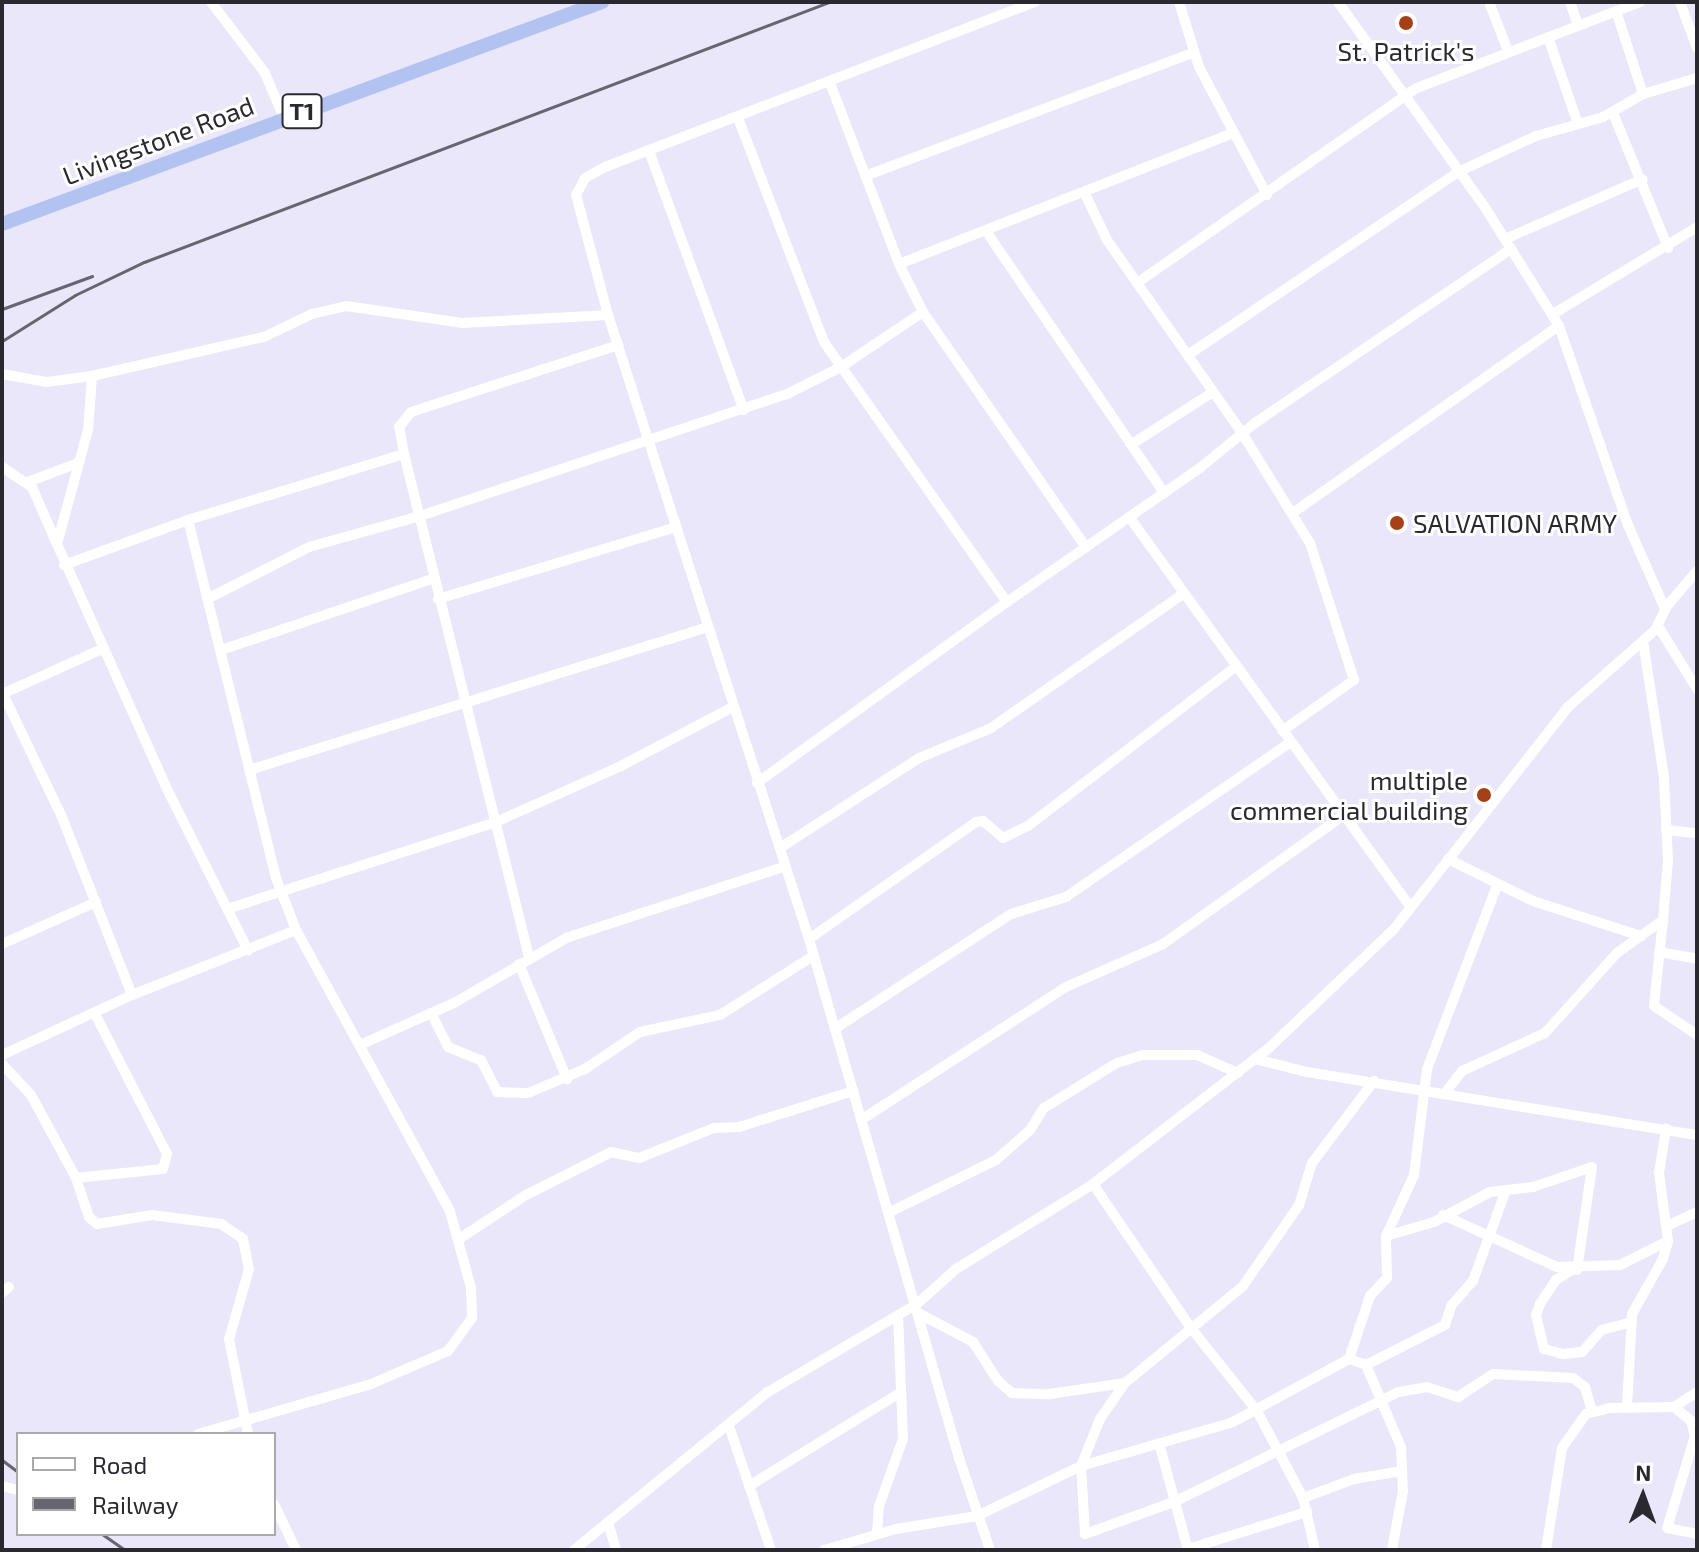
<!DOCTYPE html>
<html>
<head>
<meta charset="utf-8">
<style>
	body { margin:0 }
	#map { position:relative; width:1699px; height:1552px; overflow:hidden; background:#e9e7f9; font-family:"Exo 2",sans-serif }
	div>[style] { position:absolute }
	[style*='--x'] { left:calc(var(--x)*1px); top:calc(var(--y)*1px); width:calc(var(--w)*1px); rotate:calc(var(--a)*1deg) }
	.minor>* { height:10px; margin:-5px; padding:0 5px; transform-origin:5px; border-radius:5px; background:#fff }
	.highway>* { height:14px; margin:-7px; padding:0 7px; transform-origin:7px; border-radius:7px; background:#b2c2f1 }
	.rail>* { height:3px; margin:-1.5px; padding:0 1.5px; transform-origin:1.5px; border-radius:1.5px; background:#666570 }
	.dots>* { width:22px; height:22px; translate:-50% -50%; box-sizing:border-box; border:4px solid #fff; border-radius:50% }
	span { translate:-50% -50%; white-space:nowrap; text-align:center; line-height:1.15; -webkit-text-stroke:6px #fff; paint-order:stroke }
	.shield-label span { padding:2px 6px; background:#fff; border:2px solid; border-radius:6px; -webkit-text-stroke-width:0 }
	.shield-label { font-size:24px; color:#2a2930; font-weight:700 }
	.poi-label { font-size:26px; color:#2a2930 }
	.left { translate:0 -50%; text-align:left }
	.right { translate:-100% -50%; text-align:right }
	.street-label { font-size:26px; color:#2a2930 }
	.frame { position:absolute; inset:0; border:4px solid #2a2930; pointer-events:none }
	.legend { position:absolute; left:16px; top:1432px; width:260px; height:104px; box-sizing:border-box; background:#fff; border:2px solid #aaa9ac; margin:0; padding:10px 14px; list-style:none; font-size:24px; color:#2a2930 }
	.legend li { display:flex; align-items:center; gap:16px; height:40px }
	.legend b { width:40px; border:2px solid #aaa9ac }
	.north { position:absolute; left:1603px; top:1456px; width:80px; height:80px; -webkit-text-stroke:6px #fff; paint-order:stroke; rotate:1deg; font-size:22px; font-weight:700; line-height:32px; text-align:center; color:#2a2930 }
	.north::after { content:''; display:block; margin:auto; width:28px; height:36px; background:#2a2930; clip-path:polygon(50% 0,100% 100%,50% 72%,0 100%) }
</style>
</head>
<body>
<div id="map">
	<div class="minor">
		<div style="--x:211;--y:2;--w:89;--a:52.7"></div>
		<div style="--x:265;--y:73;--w:49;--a:67.1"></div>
		<div style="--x:1179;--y:2;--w:68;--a:72.9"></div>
		<div style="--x:1199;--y:67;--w:145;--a:62"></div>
		<div style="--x:1338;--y:2;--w:254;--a:54.4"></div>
		<div style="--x:1486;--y:209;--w:138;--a:58"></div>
		<div style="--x:1559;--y:326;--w:211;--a:70.9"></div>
		<div style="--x:1628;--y:525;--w:92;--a:66.2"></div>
		<div style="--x:1489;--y:2;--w:53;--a:68.8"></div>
		<div style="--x:1570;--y:2;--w:24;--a:71"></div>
		<div style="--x:1680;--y:2;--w:49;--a:69.7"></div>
		<div style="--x:1548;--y:37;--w:92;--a:71"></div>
		<div style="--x:830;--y:83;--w:194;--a:69.1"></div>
		<div style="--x:899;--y:264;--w:54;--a:63.4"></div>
		<div style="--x:923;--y:312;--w:286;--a:55.3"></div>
		<div style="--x:1643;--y:94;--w:56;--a:-16.5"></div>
		<div style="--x:1613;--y:113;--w:146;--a:67.8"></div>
		<div style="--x:738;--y:118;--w:240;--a:69"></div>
		<div style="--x:824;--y:342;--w:318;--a:54.9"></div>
		<div style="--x:1007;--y:602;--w:236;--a:-34.8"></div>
		<div style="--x:1201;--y:467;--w:70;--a:-39.2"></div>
		<div style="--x:1255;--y:423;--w:310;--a:-34.2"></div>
		<div style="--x:649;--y:151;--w:276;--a:69.9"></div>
		<div style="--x:865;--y:176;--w:350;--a:-20.6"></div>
		<div style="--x:1085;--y:194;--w:51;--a:64.4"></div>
		<div style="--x:1107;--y:240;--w:236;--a:55"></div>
		<div style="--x:1242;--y:433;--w:129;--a:58.3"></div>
		<div style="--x:1310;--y:543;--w:144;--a:72.2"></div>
		<div style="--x:1354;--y:680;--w:88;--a:144.7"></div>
		<div style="--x:986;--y:231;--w:317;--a:55.8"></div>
		<div style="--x:1505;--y:239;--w:150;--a:-23.5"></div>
		<div style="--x:899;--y:264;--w:357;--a:-21.4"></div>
		<div style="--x:1137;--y:283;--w:341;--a:-34.9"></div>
		<div style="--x:1417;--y:88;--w:239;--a:-21.1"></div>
		<div style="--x:1553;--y:314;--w:168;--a:-31.1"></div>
		<div style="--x:1188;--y:355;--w:326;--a:-34.1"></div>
		<div style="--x:1458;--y:172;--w:86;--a:-24.8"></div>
		<div style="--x:1536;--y:136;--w:70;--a:-15.8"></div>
		<div style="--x:1603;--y:117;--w:46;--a:-29.9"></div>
		<div style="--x:1643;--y:94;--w:87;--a:-108"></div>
		<div style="--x:2;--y:374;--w:46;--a:10.1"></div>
		<div style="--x:47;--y:382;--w:45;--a:-7.6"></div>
		<div style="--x:92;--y:376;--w:176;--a:-12.8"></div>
		<div style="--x:264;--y:337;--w:53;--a:-25.6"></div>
		<div style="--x:312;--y:314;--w:35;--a:-13"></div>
		<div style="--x:346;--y:306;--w:117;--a:8.3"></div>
		<div style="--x:462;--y:323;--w:146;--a:-3.1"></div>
		<div style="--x:92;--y:376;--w:54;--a:94.2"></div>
		<div style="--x:88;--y:430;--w:118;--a:105.2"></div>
		<div style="--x:57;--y:544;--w:275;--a:65.8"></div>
		<div style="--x:170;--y:795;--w:174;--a:63.3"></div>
		<div style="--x:1132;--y:444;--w:96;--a:-32.7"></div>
		<div style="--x:404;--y:454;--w:518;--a:76.04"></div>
		<div style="--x:2;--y:467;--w:36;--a:34"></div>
		<div style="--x:32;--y:487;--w:60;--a:66.4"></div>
		<div style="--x:28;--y:482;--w:53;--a:-20.8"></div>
		<div style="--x:1294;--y:512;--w:324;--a:-35.1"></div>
		<div style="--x:1130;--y:518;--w:480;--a:54.2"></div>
		<div style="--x:64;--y:565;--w:132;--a:-19.9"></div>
		<div style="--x:209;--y:598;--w:112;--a:-27"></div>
		<div style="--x:309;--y:547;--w:115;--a:-15.6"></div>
		<div style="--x:420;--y:516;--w:389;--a:-18.4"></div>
		<div style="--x:789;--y:393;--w:58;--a:-26.6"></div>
		<div style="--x:841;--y:367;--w:99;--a:-33.9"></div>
		<div style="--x:438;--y:599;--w:249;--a:-16.8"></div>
		<div style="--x:1658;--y:626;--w:74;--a:58.2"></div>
		<div style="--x:221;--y:650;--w:223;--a:-18.6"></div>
		<div style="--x:2;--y:694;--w:110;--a:-24.2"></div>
		<div style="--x:249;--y:770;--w:481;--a:-17.3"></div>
		<div style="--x:757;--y:783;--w:309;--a:-35.9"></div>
		<div style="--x:1666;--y:830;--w:31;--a:6"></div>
		<div style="--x:780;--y:848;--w:166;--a:-32.9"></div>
		<div style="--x:919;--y:758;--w:78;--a:-22.6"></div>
		<div style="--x:991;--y:728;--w:233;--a:-34.9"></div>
		<div style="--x:1448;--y:859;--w:95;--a:26.3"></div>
		<div style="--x:1533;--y:901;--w:114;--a:18"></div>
		<div style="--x:227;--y:909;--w:283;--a:-17.9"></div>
		<div style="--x:496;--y:822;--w:137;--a:-24.1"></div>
		<div style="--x:621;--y:766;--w:127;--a:-27.8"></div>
		<div style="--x:1663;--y:920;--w:86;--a:96"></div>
		<div style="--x:1654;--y:1006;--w:52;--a:34"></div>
		<div style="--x:809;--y:939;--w:204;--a:-35"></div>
		<div style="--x:976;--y:822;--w:7;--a:-8"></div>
		<div style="--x:983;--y:821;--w:26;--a:40"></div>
		<div style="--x:1003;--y:838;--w:28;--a:-26"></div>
		<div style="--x:1028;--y:826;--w:261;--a:-37.5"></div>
		<div style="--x:2;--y:944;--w:103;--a:-24.1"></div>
		<div style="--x:1659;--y:952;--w:39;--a:10"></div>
		<div style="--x:519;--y:964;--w:125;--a:67.3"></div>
		<div style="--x:132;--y:995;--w:176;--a:-21.6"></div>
		<div style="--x:296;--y:930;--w:56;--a:-111"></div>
		<div style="--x:276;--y:878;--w:369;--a:-103.8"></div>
		<div style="--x:188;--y:520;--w:226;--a:-17"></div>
		<div style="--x:404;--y:454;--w:27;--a:-100"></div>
		<div style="--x:399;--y:427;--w:19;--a:-51"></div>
		<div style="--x:411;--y:412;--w:218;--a:-17.9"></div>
		<div style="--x:431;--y:1013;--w:38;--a:63"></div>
		<div style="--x:448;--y:1047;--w:35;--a:22"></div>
		<div style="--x:481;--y:1060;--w:36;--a:63"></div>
		<div style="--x:497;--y:1092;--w:31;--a:2"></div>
		<div style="--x:528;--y:1093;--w:62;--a:-22.8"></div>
		<div style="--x:585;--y:1069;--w:66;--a:-33.9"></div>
		<div style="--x:640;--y:1032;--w:82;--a:-12"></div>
		<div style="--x:720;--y:1015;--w:110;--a:-32.4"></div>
		<div style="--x:836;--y:1028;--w:209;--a:-33.1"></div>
		<div style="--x:1011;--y:914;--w:58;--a:-17.2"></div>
		<div style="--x:1066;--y:897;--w:273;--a:-34.6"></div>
		<div style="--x:362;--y:1044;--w:101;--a:-24"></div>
		<div style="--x:454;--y:1003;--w:129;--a:-30.1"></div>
		<div style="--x:566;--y:938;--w:231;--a:-18.1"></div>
		<div style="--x:2;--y:1055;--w:143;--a:-24.8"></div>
		<div style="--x:132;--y:995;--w:193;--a:-111.5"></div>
		<div style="--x:61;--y:815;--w:134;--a:-115.6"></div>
		<div style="--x:1255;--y:1059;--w:54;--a:14"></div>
		<div style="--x:1307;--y:1072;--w:395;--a:9.2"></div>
		<div style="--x:2;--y:1064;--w:42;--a:46.9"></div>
		<div style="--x:31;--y:1095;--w:94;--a:61.5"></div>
		<div style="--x:76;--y:1178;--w:87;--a:-5.9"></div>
		<div style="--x:163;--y:1169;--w:16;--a:-75"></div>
		<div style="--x:167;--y:1154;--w:155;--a:-117.2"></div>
		<div style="--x:1445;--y:1093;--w:28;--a:-52"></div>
		<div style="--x:1462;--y:1071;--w:91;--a:-24.6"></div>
		<div style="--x:1545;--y:1033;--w:108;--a:-48"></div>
		<div style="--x:1617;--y:953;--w:57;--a:-35.7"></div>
		<div style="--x:1663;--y:920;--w:60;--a:-85.2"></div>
		<div style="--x:1668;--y:860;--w:83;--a:-92.8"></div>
		<div style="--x:1664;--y:777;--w:138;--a:-98.8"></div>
		<div style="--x:861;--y:1120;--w:244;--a:-33"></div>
		<div style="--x:1066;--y:987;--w:106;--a:-23.9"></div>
		<div style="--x:1163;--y:944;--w:222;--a:-35.5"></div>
		<div style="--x:76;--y:1178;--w:41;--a:71.6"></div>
		<div style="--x:89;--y:1217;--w:11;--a:41"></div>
		<div style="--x:97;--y:1224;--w:56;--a:-9.3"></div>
		<div style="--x:152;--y:1215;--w:70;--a:7.4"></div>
		<div style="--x:221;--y:1224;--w:27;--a:34"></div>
		<div style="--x:243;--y:1239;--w:31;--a:79"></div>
		<div style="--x:249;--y:1269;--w:73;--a:105.9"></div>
		<div style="--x:229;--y:1339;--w:97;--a:78.7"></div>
		<div style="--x:1093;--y:1184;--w:174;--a:55.8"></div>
		<div style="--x:1191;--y:1328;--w:106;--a:51.5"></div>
		<div style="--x:1257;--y:1411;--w:98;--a:62.1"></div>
		<div style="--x:1303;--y:1498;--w:53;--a:77"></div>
		<div style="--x:890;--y:1212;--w:118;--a:-26.1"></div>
		<div style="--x:996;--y:1160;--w:45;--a:-41.4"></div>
		<div style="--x:1030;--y:1130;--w:26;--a:-58"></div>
		<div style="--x:1044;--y:1108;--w:86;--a:-31.7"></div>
		<div style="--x:1117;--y:1063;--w:28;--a:-17"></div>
		<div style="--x:1144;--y:1055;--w:53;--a:0"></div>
		<div style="--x:1197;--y:1055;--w:45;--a:23.7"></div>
		<div style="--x:1443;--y:1215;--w:125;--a:24.5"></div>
		<div style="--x:1557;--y:1267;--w:63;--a:-1.8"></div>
		<div style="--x:1620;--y:1265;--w:54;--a:-26.6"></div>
		<div style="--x:1668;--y:1241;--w:69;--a:-97.5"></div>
		<div style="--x:1659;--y:1173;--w:45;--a:-81"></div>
		<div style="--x:1667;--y:1226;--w:33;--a:-25"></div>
		<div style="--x:1386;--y:1236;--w:50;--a:-16.3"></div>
		<div style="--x:1434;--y:1222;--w:64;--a:-28.2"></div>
		<div style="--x:1490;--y:1192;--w:43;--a:-6.6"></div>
		<div style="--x:1533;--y:1187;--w:62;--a:-18.7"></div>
		<div style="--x:1592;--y:1167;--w:104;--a:98.3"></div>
		<div style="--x:459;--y:1239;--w:80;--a:-33.3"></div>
		<div style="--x:526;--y:1195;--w:95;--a:-26.8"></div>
		<div style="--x:611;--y:1152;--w:29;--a:12"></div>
		<div style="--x:639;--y:1158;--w:81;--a:-21.8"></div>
		<div style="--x:714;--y:1128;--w:25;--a:-2"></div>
		<div style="--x:739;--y:1127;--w:120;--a:-17.5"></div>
		<div style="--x:1572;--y:1270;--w:19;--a:148"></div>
		<div style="--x:1556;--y:1280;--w:29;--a:124"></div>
		<div style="--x:1540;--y:1304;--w:12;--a:110"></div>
		<div style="--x:1536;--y:1315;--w:35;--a:77"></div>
		<div style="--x:1544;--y:1349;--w:20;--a:15"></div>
		<div style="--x:1563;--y:1354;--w:19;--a:-6"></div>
		<div style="--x:1582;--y:1352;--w:30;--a:-48"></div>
		<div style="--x:1602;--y:1330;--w:30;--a:-15"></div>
		<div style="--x:2;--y:1293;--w:9;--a:-41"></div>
		<div style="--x:920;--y:1314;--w:60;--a:27.8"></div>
		<div style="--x:973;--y:1342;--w:46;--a:57.3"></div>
		<div style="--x:998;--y:1381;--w:18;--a:41"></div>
		<div style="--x:1012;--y:1393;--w:37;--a:2"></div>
		<div style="--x:1049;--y:1394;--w:77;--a:-8.2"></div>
		<div style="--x:1125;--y:1383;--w:153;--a:-39.4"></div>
		<div style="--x:1243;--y:1286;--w:98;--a:-55.3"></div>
		<div style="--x:1299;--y:1205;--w:44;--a:-72.8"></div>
		<div style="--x:1312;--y:1163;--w:103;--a:-52.9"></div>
		<div style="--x:1349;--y:1359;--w:66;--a:-71.6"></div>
		<div style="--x:1370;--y:1296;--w:25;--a:-47"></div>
		<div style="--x:1387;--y:1278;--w:42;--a:-91.4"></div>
		<div style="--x:1386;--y:1236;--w:67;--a:-65.3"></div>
		<div style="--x:1414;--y:1175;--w:107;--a:-83"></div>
		<div style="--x:1427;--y:1069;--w:196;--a:-69.1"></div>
		<div style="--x:1366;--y:1365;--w:89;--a:-26.9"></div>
		<div style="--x:1445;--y:1325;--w:20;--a:-72"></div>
		<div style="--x:1451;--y:1306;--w:33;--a:-49"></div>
		<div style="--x:1473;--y:1281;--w:97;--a:-70.1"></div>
		<div style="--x:1125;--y:1383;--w:44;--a:124.8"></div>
		<div style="--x:1100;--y:1419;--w:51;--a:112"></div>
		<div style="--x:1081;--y:1466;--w:68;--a:86.6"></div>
		<div style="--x:1085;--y:1534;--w:95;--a:-19.8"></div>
		<div style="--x:1174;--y:1502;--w:250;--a:-26.1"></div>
		<div style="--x:1399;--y:1392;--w:28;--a:-10"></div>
		<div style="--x:1427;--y:1387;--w:33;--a:18"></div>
		<div style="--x:1458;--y:1397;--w:42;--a:-33.3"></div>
		<div style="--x:1493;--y:1374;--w:80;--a:2.9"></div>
		<div style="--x:1573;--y:1378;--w:15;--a:37"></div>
		<div style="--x:1585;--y:1387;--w:26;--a:74"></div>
		<div style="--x:1627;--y:1407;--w:93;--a:-86.9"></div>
		<div style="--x:1632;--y:1314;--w:63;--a:-60.6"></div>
		<div style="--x:1663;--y:1259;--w:19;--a:-74"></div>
		<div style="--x:1674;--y:1407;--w:22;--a:39"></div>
		<div style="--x:1691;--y:1421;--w:16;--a:75"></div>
		<div style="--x:1695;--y:1436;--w:96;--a:106.9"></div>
		<div style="--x:1667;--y:1528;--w:31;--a:11"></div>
		<div style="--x:729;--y:1426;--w:131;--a:71.3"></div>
		<div style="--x:198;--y:1434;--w:180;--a:-16.1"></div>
		<div style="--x:371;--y:1384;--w:84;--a:-23.2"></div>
		<div style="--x:448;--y:1351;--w:41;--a:-54"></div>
		<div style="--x:472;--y:1318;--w:30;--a:-92"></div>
		<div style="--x:471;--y:1288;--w:80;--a:-105.3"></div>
		<div style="--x:450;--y:1211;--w:320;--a:-118.7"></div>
		<div style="--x:1159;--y:1443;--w:111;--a:74.8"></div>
		<div style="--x:2;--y:1486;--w:16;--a:14"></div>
		<div style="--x:749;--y:1486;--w:179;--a:-31.7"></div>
		<div style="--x:1303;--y:1498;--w:54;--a:-20.4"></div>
		<div style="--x:1354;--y:1479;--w:49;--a:-9.5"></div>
		<div style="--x:274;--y:1504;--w:51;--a:64.4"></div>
		<div style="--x:608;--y:1522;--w:29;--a:74"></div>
		<div style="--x:877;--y:1533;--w:27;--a:-86"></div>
		<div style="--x:879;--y:1506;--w:71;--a:-70.3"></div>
		<div style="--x:903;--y:1439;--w:124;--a:-92.3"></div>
		<div style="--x:1188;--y:1549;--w:125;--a:-17.3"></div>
		<div style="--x:574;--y:1550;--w:250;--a:-39.2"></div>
		<div style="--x:768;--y:1392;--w:173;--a:-30.6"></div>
		<div style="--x:917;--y:1304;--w:52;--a:-41.9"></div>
		<div style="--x:956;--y:1269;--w:161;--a:-31.8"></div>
		<div style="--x:1093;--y:1184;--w:224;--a:-37.7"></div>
		<div style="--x:1270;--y:1047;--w:171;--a:-43.6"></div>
		<div style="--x:1394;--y:929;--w:282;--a:-51.9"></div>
		<div style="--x:1568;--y:707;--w:116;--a:-41.5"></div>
		<div style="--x:1655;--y:630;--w:27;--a:-63"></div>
		<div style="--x:1667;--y:606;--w:46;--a:-49.4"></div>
		<div style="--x:824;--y:1550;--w:75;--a:-16.3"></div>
		<div style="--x:896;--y:1529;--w:82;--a:-9.1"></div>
		<div style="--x:977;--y:1516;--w:115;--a:-25.7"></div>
		<div style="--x:1081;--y:1466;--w:158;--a:-16.1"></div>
		<div style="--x:1233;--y:1422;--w:132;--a:-28.5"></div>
		<div style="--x:1349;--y:1359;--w:18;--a:19"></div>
		<div style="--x:1366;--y:1365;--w:89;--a:66.9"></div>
		<div style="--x:1401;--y:1447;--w:44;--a:87.4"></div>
		<div style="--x:1403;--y:1491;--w:60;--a:100.6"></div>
		<div style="--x:990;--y:1550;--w:97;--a:-108.6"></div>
		<div style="--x:959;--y:1458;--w:540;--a:-106.12"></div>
		<div style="--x:809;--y:939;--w:656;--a:-107.85"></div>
		<div style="--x:608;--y:315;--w:124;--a:-104.9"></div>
		<div style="--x:576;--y:195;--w:19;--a:-62"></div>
		<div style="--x:585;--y:178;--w:23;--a:-29"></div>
		<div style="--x:605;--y:167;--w:461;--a:-21"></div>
		<div style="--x:1546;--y:1550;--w:103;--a:-81.1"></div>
		<div style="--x:1562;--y:1448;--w:42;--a:-54.8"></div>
		<div style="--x:1586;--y:1414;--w:25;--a:-14"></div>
		<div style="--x:1610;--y:1408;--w:64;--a:-0.9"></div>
		<div style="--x:1674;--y:1407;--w:27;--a:-33"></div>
	</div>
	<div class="highway">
		<div style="--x:2;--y:224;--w:640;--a:-20.3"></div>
	</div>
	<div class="rail">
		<div style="--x:2;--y:309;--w:96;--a:-20.1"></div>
		<div style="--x:2;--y:341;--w:86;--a:-32.2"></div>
		<div style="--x:75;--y:295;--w:76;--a:-25.6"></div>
		<div style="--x:144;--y:262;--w:733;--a:-20.78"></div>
		<div style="--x:2;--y:1460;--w:20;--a:37"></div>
		<div style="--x:102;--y:1534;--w:28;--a:35"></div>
	</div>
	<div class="dots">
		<div style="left:1406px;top:23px;background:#a64017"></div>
		<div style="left:1397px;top:523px;background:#a64017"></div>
		<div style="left:1484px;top:795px;background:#a64017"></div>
	</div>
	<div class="shield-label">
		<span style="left:302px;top:111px">T1</span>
	</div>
	<div class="poi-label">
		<span style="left:1406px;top:51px">St. Patrick's</span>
		<span class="left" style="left:1413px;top:523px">SALVATION ARMY</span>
		<span class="right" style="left:1468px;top:795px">multiple<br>commercial building</span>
	</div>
	<div class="street-label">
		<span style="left:158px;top:140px;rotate:-21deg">Livingstone Road</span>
	</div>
	<div class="frame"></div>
	<ul class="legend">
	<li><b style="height:10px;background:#fff"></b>Road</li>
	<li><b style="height:10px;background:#666570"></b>Railway</li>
	</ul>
	<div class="north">N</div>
</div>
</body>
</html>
